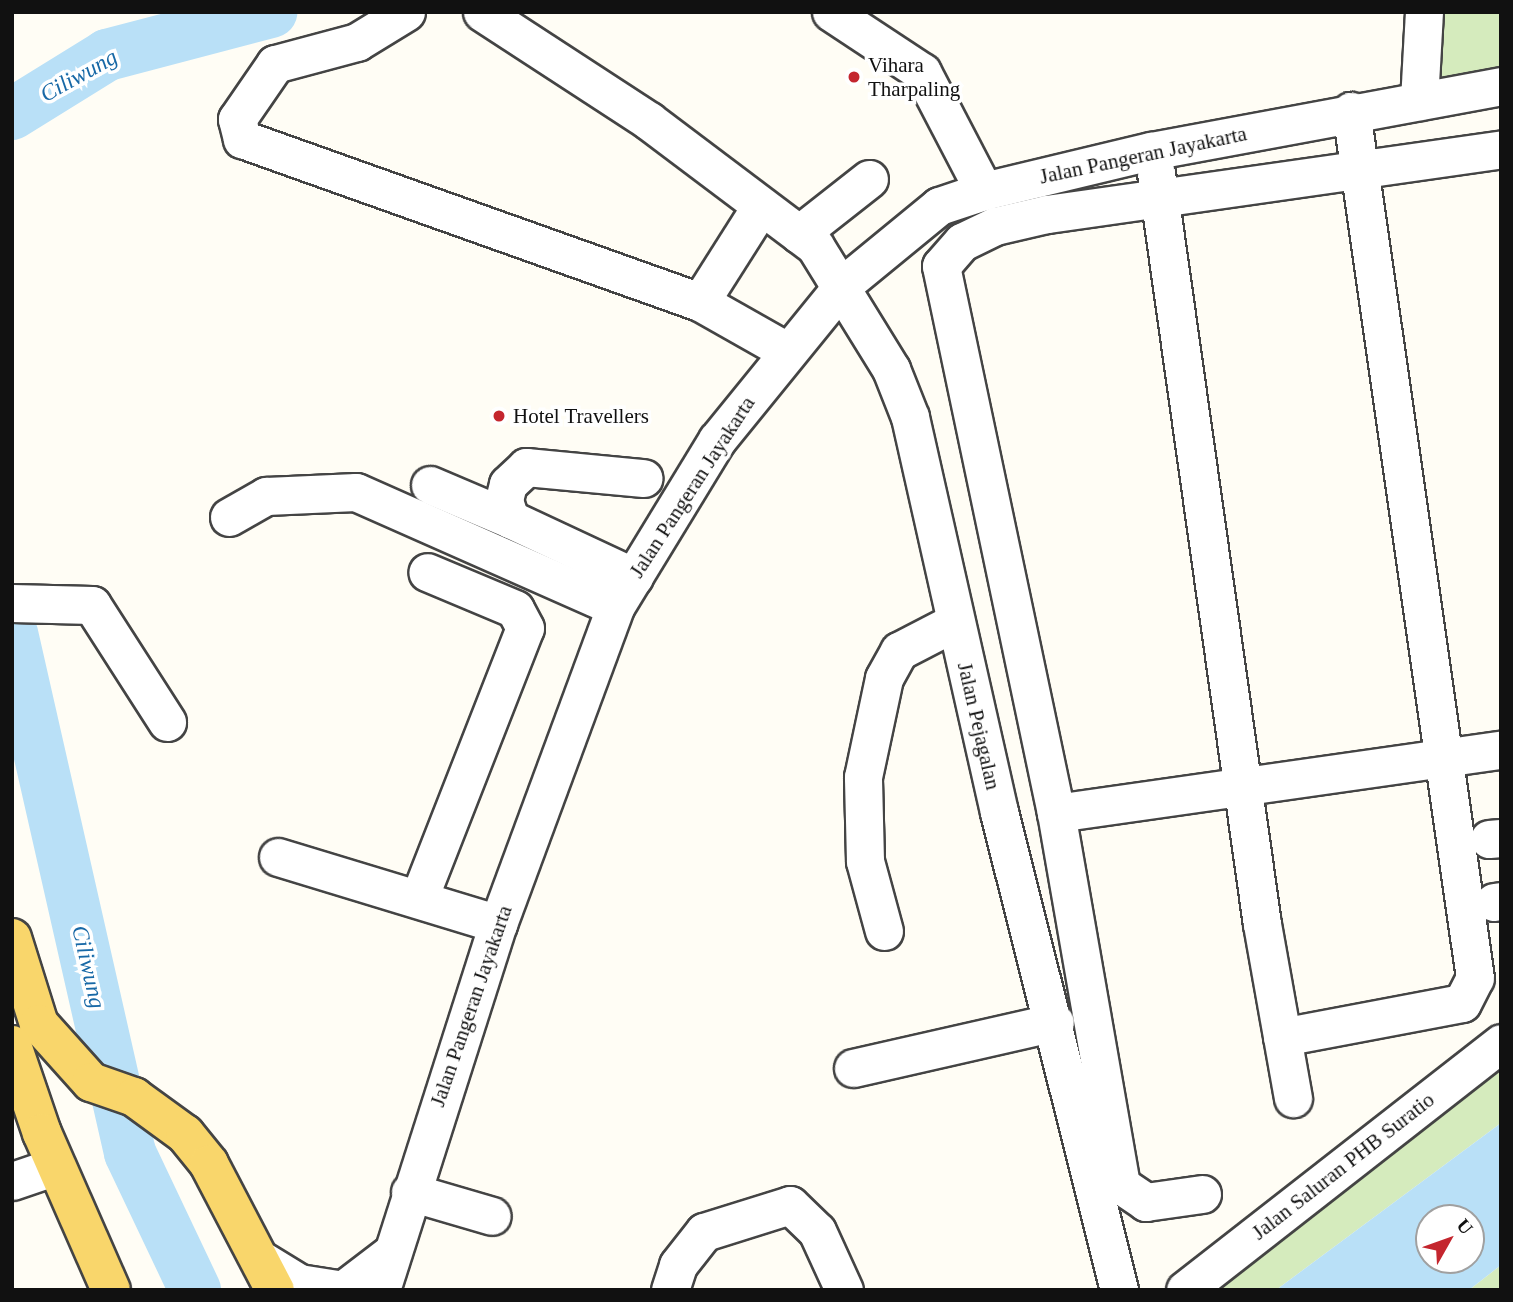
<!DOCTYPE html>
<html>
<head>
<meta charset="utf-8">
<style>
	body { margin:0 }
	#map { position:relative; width:1513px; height:1302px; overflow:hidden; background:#fffdf5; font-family:"Times New Roman",serif }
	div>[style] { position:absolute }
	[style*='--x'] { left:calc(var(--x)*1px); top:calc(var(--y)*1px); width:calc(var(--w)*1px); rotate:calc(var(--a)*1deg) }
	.green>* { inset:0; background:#d5ebbd }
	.water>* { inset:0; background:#b9e0f7 }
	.river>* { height:52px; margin:-26px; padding:0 26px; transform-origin:26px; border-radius:26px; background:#b9e0f7 }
	.roads { filter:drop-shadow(2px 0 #444) drop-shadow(-2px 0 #444) drop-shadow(0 2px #444) drop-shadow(0 -2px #444) }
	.minor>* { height:37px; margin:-18.5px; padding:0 18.5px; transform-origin:18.5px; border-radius:18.5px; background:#fff }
	.major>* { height:38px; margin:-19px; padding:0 19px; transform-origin:19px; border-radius:19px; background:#f9d66b }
	.dots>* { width:19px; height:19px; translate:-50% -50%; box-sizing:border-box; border:4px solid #fff; border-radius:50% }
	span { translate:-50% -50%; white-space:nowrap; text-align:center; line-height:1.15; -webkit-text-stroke:7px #fff; paint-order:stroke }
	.poi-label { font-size:21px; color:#111 }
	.left { translate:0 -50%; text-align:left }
	.street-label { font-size:21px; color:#111 }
	.water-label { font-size:23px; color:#1768a6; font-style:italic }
	.frame { position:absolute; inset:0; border:14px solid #111; pointer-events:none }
	.north { position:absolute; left:1415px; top:1204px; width:70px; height:70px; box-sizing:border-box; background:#fff; border:2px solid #a0a0a0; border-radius:50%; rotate:50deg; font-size:19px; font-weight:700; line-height:28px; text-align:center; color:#111 }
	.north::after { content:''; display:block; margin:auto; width:24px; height:32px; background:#c4262e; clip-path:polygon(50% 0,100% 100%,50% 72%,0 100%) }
</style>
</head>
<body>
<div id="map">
	<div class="green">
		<div style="clip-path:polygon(1424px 12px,1501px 12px,1501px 88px,1419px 101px)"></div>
		<div style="clip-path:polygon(1501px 1044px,1501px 1123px,1276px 1290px,1185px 1290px)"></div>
		<div style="clip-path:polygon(1501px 1265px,1501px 1290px,1469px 1290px)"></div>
	</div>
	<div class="water">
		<div style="clip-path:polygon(evenodd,1501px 1123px,1501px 1265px,1469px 1290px,1276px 1290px,1501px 1123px,1429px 1218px,1471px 1218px,1471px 1260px,1429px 1260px,1429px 1218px)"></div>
	</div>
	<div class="river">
		<div style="--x:12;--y:114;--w:112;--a:-31.8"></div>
		<div style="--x:107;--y:55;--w:170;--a:-14.7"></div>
		<div style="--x:12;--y:633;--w:533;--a:77.21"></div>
		<div style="--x:130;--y:1153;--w:152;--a:64.6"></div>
	</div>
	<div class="roads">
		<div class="minor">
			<div style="--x:406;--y:12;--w:57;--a:148.5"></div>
			<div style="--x:357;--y:42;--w:85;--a:165"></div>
			<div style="--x:275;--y:64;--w:67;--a:124.6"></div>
			<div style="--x:237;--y:119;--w:21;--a:76"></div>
			<div style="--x:242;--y:139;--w:486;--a:19.6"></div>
			<div style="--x:700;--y:302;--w:98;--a:29.5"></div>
			<div style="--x:482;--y:12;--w:199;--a:33.1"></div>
			<div style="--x:649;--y:121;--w:208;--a:37"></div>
			<div style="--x:815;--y:246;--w:145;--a:58.3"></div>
			<div style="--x:891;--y:369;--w:52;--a:68.4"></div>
			<div style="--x:910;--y:417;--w:405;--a:77.3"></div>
			<div style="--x:999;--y:812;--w:493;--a:75.9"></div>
			<div style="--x:831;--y:12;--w:109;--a:33.4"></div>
			<div style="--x:922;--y:72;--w:134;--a:62.5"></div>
			<div style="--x:1419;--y:101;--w:89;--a:-86.8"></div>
			<div style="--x:1156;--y:173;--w:758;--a:81.97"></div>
			<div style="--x:1262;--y:924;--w:177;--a:79.9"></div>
			<div style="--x:799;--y:234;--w:89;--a:-38.2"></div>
			<div style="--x:700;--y:302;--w:110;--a:-57.6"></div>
			<div style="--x:430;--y:485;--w:87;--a:23"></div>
			<div style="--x:229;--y:517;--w:43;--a:-29.6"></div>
			<div style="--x:266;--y:496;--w:90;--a:-2.5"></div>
			<div style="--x:356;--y:492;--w:283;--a:23.9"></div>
			<div style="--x:634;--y:577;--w:137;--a:-154.9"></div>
			<div style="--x:510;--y:519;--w:20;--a:-108"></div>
			<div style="--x:504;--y:500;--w:16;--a:-76"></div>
			<div style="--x:508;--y:484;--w:25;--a:-43"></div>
			<div style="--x:526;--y:467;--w:118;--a:5.4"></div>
			<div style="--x:12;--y:603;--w:80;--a:1.4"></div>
			<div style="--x:92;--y:605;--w:139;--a:57.3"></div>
			<div style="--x:1056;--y:813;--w:449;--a:-8.1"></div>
			<div style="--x:1489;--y:839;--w:12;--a:-5"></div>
			<div style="--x:278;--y:857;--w:230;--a:16.9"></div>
			<div style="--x:419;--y:898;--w:290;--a:-68.6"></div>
			<div style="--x:525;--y:628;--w:21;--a:-118"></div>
			<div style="--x:515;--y:609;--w:95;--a:-157.2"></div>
			<div style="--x:1494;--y:902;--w:7;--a:-8"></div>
			<div style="--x:884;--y:931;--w:73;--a:-105.2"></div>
			<div style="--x:865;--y:861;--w:84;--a:-91.4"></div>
			<div style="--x:863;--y:777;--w:101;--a:-78"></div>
			<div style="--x:884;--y:678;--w:31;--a:-61"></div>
			<div style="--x:899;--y:651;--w:63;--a:-27.4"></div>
			<div style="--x:1282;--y:1037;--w:183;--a:-10.7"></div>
			<div style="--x:1462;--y:1003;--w:28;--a:-63"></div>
			<div style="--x:1475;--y:978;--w:876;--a:-98.14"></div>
			<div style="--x:853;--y:1068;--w:207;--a:-12.8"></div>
			<div style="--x:12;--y:1181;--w:46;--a:-18.8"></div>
			<div style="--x:410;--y:1192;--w:85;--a:16.3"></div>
			<div style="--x:1202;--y:1194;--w:57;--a:171.9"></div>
			<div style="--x:1146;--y:1202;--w:30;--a:-146"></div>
			<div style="--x:1121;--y:1185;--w:378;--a:-99.9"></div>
			<div style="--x:1056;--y:813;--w:559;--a:-101.87"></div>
			<div style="--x:941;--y:266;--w:32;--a:-49"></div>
			<div style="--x:962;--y:242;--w:37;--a:-26"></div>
			<div style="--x:995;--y:226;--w:53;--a:-13"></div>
			<div style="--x:1047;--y:214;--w:459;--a:-8.1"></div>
			<div style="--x:260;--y:1259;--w:46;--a:31.6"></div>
			<div style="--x:299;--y:1283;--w:45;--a:9"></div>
			<div style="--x:343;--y:1290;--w:59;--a:-37.5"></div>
			<div style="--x:381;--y:1290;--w:384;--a:-72.3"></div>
			<div style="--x:498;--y:924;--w:338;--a:-69.7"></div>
			<div style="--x:615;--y:607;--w:196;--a:-58.6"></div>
			<div style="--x:717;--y:440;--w:201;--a:-50.9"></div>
			<div style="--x:844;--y:284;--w:123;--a:-39.4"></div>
			<div style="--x:939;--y:206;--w:47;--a:-18.4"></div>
			<div style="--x:984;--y:191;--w:172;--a:-13.5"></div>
			<div style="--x:1151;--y:151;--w:356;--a:-10.5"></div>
			<div style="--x:670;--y:1290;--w:26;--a:-72"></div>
			<div style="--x:678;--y:1265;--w:42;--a:-51.8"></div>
			<div style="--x:704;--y:1232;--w:90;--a:-17.4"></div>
			<div style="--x:790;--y:1205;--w:37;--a:44"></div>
			<div style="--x:817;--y:1231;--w:65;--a:65.4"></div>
			<div style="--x:1185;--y:1290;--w:401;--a:-38"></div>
		</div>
		<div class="major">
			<div style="--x:12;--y:938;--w:90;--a:72.6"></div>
			<div style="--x:39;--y:1024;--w:78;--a:48.1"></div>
			<div style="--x:91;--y:1082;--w:46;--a:19.2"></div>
			<div style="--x:134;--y:1097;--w:63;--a:36"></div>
			<div style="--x:185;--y:1134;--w:38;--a:51"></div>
			<div style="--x:209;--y:1164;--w:142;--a:62.4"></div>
			<div style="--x:12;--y:1045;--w:93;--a:71.2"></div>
			<div style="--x:42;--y:1133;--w:171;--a:66.3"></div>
		</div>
	</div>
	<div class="dots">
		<div style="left:854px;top:77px;background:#c4262e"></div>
		<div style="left:499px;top:416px;background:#c4262e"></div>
	</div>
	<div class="poi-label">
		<span class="left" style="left:868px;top:77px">Vihara<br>Tharpaling</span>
		<span class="left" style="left:513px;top:416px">Hotel Travellers</span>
	</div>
	<div class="street-label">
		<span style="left:1143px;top:155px;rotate:-12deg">Jalan Pangeran Jayakarta</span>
		<span style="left:692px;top:487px;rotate:-57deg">Jalan Pangeran Jayakarta</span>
		<span style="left:979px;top:726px;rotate:77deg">Jalan Pejagalan</span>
		<span style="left:471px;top:1006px;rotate:-71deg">Jalan Pangeran Jayakarta</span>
		<span style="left:1343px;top:1166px;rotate:-38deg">Jalan Saluran PHB Suratio</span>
	</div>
	<div class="water-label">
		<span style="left:79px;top:76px;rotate:-29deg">Ciliwung</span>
		<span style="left:88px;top:967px;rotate:77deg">Ciliwung</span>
	</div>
	<div class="frame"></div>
	<div class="north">U</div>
</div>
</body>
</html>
